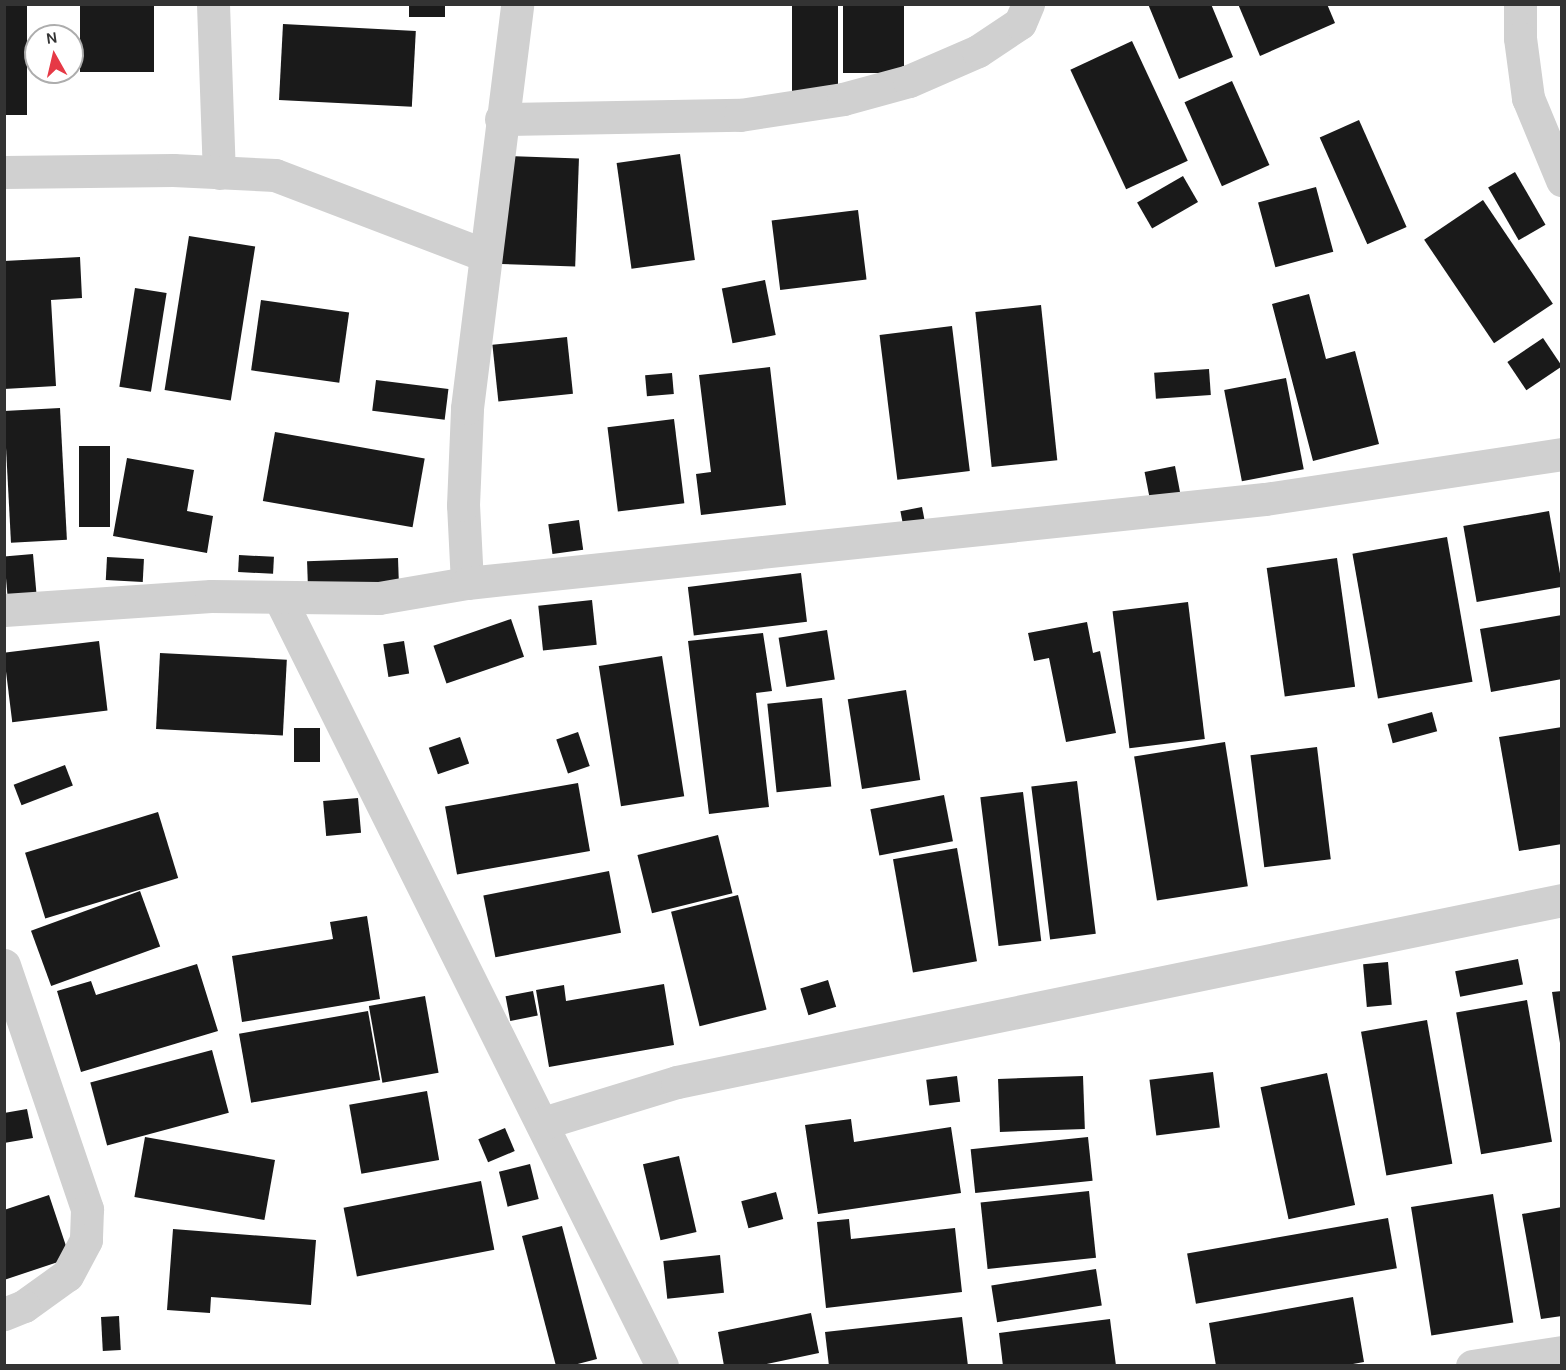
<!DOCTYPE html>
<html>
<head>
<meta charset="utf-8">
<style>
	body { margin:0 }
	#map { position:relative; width:1566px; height:1370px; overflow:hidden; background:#fff; font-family:Karla,sans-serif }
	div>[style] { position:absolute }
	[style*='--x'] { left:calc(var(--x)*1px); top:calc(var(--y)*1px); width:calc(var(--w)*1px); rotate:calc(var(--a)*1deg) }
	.building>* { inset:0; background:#1a1a1a; transform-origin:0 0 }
	.minor>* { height:33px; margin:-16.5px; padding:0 16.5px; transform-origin:16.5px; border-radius:16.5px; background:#d0d0d0 }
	span { translate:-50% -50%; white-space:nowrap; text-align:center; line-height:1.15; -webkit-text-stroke:6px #fff; paint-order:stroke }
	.frame { position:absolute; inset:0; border:6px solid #333; pointer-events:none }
	.north { position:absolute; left:24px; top:24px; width:60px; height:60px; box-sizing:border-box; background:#fff; border:2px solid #adadad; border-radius:50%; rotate:352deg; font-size:16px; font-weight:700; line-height:24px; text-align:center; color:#333 }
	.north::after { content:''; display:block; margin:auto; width:21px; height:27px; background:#e63946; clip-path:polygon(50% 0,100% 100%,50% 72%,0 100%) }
</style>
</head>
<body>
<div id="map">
	<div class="building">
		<div style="left:4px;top:4px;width:23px;height:111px"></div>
		<div style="left:80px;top:4px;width:74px;height:68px"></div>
		<div style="left:409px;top:4px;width:36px;height:13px"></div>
		<div style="left:792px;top:4px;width:46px;height:89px"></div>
		<div style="left:843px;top:4px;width:61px;height:69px"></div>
		<div style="clip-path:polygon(1148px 4px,1211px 4px,1233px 57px,1179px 79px)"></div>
		<div style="clip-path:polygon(1238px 4px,1327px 4px,1335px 23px,1260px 56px)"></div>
		<div style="left:283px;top:24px;width:133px;height:76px;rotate:3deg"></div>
		<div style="left:1132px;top:41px;width:132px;height:68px;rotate:65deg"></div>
		<div style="left:1232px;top:81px;width:92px;height:52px;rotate:66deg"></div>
		<div style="left:1359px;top:120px;width:117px;height:43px;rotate:66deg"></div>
		<div style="left:680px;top:154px;width:107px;height:64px;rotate:82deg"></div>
		<div style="left:505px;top:156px;width:74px;height:108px;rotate:2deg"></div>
		<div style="left:1515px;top:172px;width:61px;height:31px;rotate:60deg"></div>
		<div style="left:1183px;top:176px;width:30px;height:53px;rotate:60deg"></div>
		<div style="left:1316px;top:187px;width:67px;height:60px;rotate:75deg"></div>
		<div style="left:1483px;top:200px;width:125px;height:71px;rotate:56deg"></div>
		<div style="left:858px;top:210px;width:70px;height:87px;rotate:83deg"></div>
		<div style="left:189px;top:236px;width:67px;height:156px;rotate:9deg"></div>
		<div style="clip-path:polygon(80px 257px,82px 298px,51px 300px,56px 386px,4px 389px,4px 261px)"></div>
		<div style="left:765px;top:280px;width:56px;height:44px;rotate:79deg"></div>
		<div style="left:135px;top:288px;width:32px;height:100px;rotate:9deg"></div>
		<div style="clip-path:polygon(1309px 294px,1326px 359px,1355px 351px,1379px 444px,1313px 461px,1272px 304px)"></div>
		<div style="left:261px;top:300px;width:89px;height:71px;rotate:8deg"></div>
		<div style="left:1041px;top:305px;width:156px;height:66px;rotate:84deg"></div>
		<div style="left:952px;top:326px;width:146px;height:73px;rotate:83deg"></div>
		<div style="left:567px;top:337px;width:57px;height:75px;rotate:84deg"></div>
		<div style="left:1543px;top:338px;width:34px;height:43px;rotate:56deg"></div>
		<div style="clip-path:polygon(770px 367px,786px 505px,701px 515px,696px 474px,711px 472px,699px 375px)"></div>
		<div style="left:1209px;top:369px;width:26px;height:55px;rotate:86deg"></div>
		<div style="left:672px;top:373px;width:21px;height:27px;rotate:85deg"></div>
		<div style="left:1286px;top:378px;width:93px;height:63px;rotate:79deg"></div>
		<div style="left:376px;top:380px;width:73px;height:31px;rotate:7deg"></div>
		<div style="left:60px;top:408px;width:132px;height:56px;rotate:87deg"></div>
		<div style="left:674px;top:419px;width:85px;height:67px;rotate:83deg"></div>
		<div style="left:275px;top:432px;width:152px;height:70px;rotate:10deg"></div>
		<div style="left:79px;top:446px;width:31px;height:81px"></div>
		<div style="clip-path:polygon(127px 458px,194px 470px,187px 511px,213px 516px,207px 553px,113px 536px)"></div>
		<div style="left:1175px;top:466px;width:32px;height:31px;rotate:79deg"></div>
		<div style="left:922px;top:507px;width:26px;height:22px;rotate:79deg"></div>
		<div style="left:1549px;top:511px;width:77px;height:87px;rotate:80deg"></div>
		<div style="left:579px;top:520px;width:30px;height:31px;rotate:82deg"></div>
		<div style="left:1447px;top:537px;width:147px;height:96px;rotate:80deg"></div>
		<div style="left:33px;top:554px;width:42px;height:29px;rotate:85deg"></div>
		<div style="left:239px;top:555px;width:35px;height:17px;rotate:3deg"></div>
		<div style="left:107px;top:557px;width:37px;height:23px;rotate:3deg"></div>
		<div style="left:398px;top:558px;width:31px;height:91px;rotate:88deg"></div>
		<div style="left:1337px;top:558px;width:130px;height:71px;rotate:82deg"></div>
		<div style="left:801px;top:573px;width:49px;height:114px;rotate:83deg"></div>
		<div style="left:592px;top:600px;width:45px;height:54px;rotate:84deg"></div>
		<div style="left:1188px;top:602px;width:138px;height:76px;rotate:83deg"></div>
		<div style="clip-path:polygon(1562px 615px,1562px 679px,1491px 692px,1480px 629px)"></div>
		<div style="left:511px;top:619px;width:40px;height:82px;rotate:71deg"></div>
		<div style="clip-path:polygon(1087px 622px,1093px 653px,1100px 651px,1116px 733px,1066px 742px,1049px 658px,1034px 661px,1028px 633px)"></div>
		<div style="left:827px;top:630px;width:50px;height:49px;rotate:81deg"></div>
		<div style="clip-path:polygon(763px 633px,772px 691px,756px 693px,769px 807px,709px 814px,688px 641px)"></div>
		<div style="left:99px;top:641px;width:70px;height:96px;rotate:83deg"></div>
		<div style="left:404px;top:641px;width:33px;height:21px;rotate:81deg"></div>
		<div style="left:160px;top:653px;width:127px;height:76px;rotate:3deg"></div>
		<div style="left:662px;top:656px;width:142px;height:64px;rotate:81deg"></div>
		<div style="left:906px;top:690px;width:91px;height:59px;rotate:81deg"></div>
		<div style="left:822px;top:698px;width:89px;height:55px;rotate:84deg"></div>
		<div style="left:1432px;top:712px;width:20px;height:46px;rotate:75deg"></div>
		<div style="clip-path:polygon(1562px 727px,1562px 844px,1519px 851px,1499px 737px)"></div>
		<div style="left:320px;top:728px;width:34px;height:26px;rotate:90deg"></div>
		<div style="left:578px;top:732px;width:36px;height:23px;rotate:71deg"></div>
		<div style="left:460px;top:737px;width:28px;height:33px;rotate:71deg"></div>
		<div style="left:1225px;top:742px;width:146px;height:92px;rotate:81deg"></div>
		<div style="left:1317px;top:747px;width:113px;height:67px;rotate:83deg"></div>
		<div style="left:65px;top:765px;width:22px;height:55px;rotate:69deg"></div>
		<div style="left:1077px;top:781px;width:154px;height:46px;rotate:83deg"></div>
		<div style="left:578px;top:783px;width:69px;height:135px;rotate:80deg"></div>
		<div style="left:1023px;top:792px;width:150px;height:43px;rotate:83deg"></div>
		<div style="left:944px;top:795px;width:47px;height:75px;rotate:79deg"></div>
		<div style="left:358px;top:798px;width:35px;height:35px;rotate:85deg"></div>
		<div style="left:158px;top:812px;width:69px;height:139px;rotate:73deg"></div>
		<div style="left:718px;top:835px;width:60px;height:83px;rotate:76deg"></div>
		<div style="left:957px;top:848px;width:115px;height:65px;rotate:80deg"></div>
		<div style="left:609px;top:871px;width:63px;height:128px;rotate:79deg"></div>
		<div style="left:140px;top:891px;width:59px;height:116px;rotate:70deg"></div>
		<div style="left:738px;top:895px;width:118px;height:69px;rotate:76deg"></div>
		<div style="clip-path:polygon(367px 916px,380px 999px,242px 1022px,232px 956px,333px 939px,330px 922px)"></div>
		<div style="left:1518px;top:959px;width:26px;height:64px;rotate:79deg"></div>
		<div style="left:1388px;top:962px;width:43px;height:25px;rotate:85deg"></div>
		<div style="clip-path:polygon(197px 964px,218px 1031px,81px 1072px,57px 991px,91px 981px,96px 995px)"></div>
		<div style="left:828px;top:980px;width:28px;height:29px;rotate:73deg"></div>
		<div style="clip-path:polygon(664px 984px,674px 1045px,549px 1067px,536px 990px,564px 985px,566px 1001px)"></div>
		<div style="left:533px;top:991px;width:25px;height:28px;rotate:79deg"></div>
		<div style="clip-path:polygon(1562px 991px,1562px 1043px,1560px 1043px,1552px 992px)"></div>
		<div style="left:425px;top:996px;width:78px;height:57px;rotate:80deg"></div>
		<div style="left:1527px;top:1000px;width:144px;height:72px;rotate:80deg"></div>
		<div style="left:368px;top:1011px;width:70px;height:131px;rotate:80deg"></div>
		<div style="left:1427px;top:1020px;width:146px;height:67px;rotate:80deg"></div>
		<div style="left:212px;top:1050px;width:65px;height:126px;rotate:75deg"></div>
		<div style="left:1213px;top:1072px;width:56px;height:64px;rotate:83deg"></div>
		<div style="left:1327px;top:1073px;width:135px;height:68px;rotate:78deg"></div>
		<div style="left:957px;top:1076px;width:26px;height:31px;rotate:83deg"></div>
		<div style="left:1083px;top:1076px;width:53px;height:85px;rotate:88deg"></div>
		<div style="left:427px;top:1091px;width:70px;height:79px;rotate:80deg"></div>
		<div style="clip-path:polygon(27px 1109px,33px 1138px,4px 1143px,4px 1113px)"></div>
		<div style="clip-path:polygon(851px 1119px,854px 1142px,951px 1127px,961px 1193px,818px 1214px,805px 1125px)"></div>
		<div style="left:505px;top:1128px;width:25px;height:29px;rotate:67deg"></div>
		<div style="left:145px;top:1137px;width:132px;height:61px;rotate:10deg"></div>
		<div style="left:1088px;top:1137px;width:44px;height:118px;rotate:84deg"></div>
		<div style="left:679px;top:1156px;width:78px;height:37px;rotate:77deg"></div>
		<div style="left:530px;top:1164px;width:36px;height:32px;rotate:76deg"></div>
		<div style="left:481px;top:1181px;width:70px;height:140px;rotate:79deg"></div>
		<div style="left:1089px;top:1191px;width:67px;height:109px;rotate:84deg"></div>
		<div style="left:776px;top:1192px;width:28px;height:36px;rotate:75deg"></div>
		<div style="left:1493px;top:1194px;width:130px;height:83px;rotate:81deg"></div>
		<div style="clip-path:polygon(49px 1195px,70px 1258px,4px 1280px,4px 1210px)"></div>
		<div style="clip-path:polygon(1562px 1207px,1562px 1316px,1541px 1319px,1522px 1214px)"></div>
		<div style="left:1388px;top:1218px;width:51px;height:204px;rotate:80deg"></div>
		<div style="clip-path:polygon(849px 1219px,851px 1239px,955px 1228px,962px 1292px,826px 1308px,817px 1222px)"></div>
		<div style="clip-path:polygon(562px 1226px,597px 1359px,570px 1366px,556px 1366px,522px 1236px)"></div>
		<div style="clip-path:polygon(173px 1229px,316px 1240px,311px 1305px,211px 1297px,210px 1313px,167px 1310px)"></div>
		<div style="left:720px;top:1255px;width:38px;height:57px;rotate:84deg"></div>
		<div style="left:1096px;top:1269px;width:37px;height:106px;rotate:81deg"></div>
		<div style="clip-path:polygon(1353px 1297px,1364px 1362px,1342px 1366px,1216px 1366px,1209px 1323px)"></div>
		<div style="clip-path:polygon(811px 1313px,819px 1353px,757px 1366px,724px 1366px,718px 1332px)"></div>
		<div style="left:119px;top:1316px;width:34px;height:18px;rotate:87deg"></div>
		<div style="clip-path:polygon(962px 1317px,968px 1366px,829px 1366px,825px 1332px)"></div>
		<div style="clip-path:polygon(1110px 1319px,1116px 1366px,1003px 1366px,999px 1333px)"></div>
	</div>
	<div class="minor">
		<div style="--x:213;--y:4;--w:169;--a:88"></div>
		<div style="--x:1520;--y:4;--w:34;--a:90"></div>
		<div style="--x:1520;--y:38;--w:61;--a:82.4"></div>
		<div style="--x:1528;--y:98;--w:89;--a:67.5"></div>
		<div style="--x:501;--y:119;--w:239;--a:-1"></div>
		<div style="--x:740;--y:115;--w:104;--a:-8.8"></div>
		<div style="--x:843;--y:99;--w:68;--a:-15.3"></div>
		<div style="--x:909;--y:81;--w:75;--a:-23.5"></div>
		<div style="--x:978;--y:51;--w:50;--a:-33.7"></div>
		<div style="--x:1020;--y:23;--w:21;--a:-67"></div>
		<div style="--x:4;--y:172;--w:169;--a:-0.7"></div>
		<div style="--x:173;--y:170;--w:102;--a:2.8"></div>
		<div style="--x:275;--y:175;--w:225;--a:20.9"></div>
		<div style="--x:467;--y:583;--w:78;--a:-92.9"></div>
		<div style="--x:463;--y:505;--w:97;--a:-87.6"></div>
		<div style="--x:467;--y:408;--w:407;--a:-82.9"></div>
		<div style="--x:279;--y:597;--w:859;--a:63.52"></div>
		<div style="--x:4;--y:610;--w:207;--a:-3.9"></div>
		<div style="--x:211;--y:596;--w:168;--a:0.7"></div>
		<div style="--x:379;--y:598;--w:89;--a:-9.7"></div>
		<div style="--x:467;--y:583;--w:802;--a:-6.01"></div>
		<div style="--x:1265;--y:499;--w:300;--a:-8.6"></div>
		<div style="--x:4;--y:965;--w:258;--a:71.2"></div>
		<div style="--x:87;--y:1209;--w:31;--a:92"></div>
		<div style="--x:86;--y:1240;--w:40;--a:118"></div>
		<div style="--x:67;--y:1275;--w:53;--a:144.2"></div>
		<div style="--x:24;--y:1306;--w:22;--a:158"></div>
		<div style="--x:543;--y:1123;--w:140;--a:-17"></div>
		<div style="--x:677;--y:1082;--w:904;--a:-11.62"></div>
		<div style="--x:1472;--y:1366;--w:91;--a:-8.8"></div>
	</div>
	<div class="frame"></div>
	<div class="north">N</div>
</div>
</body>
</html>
